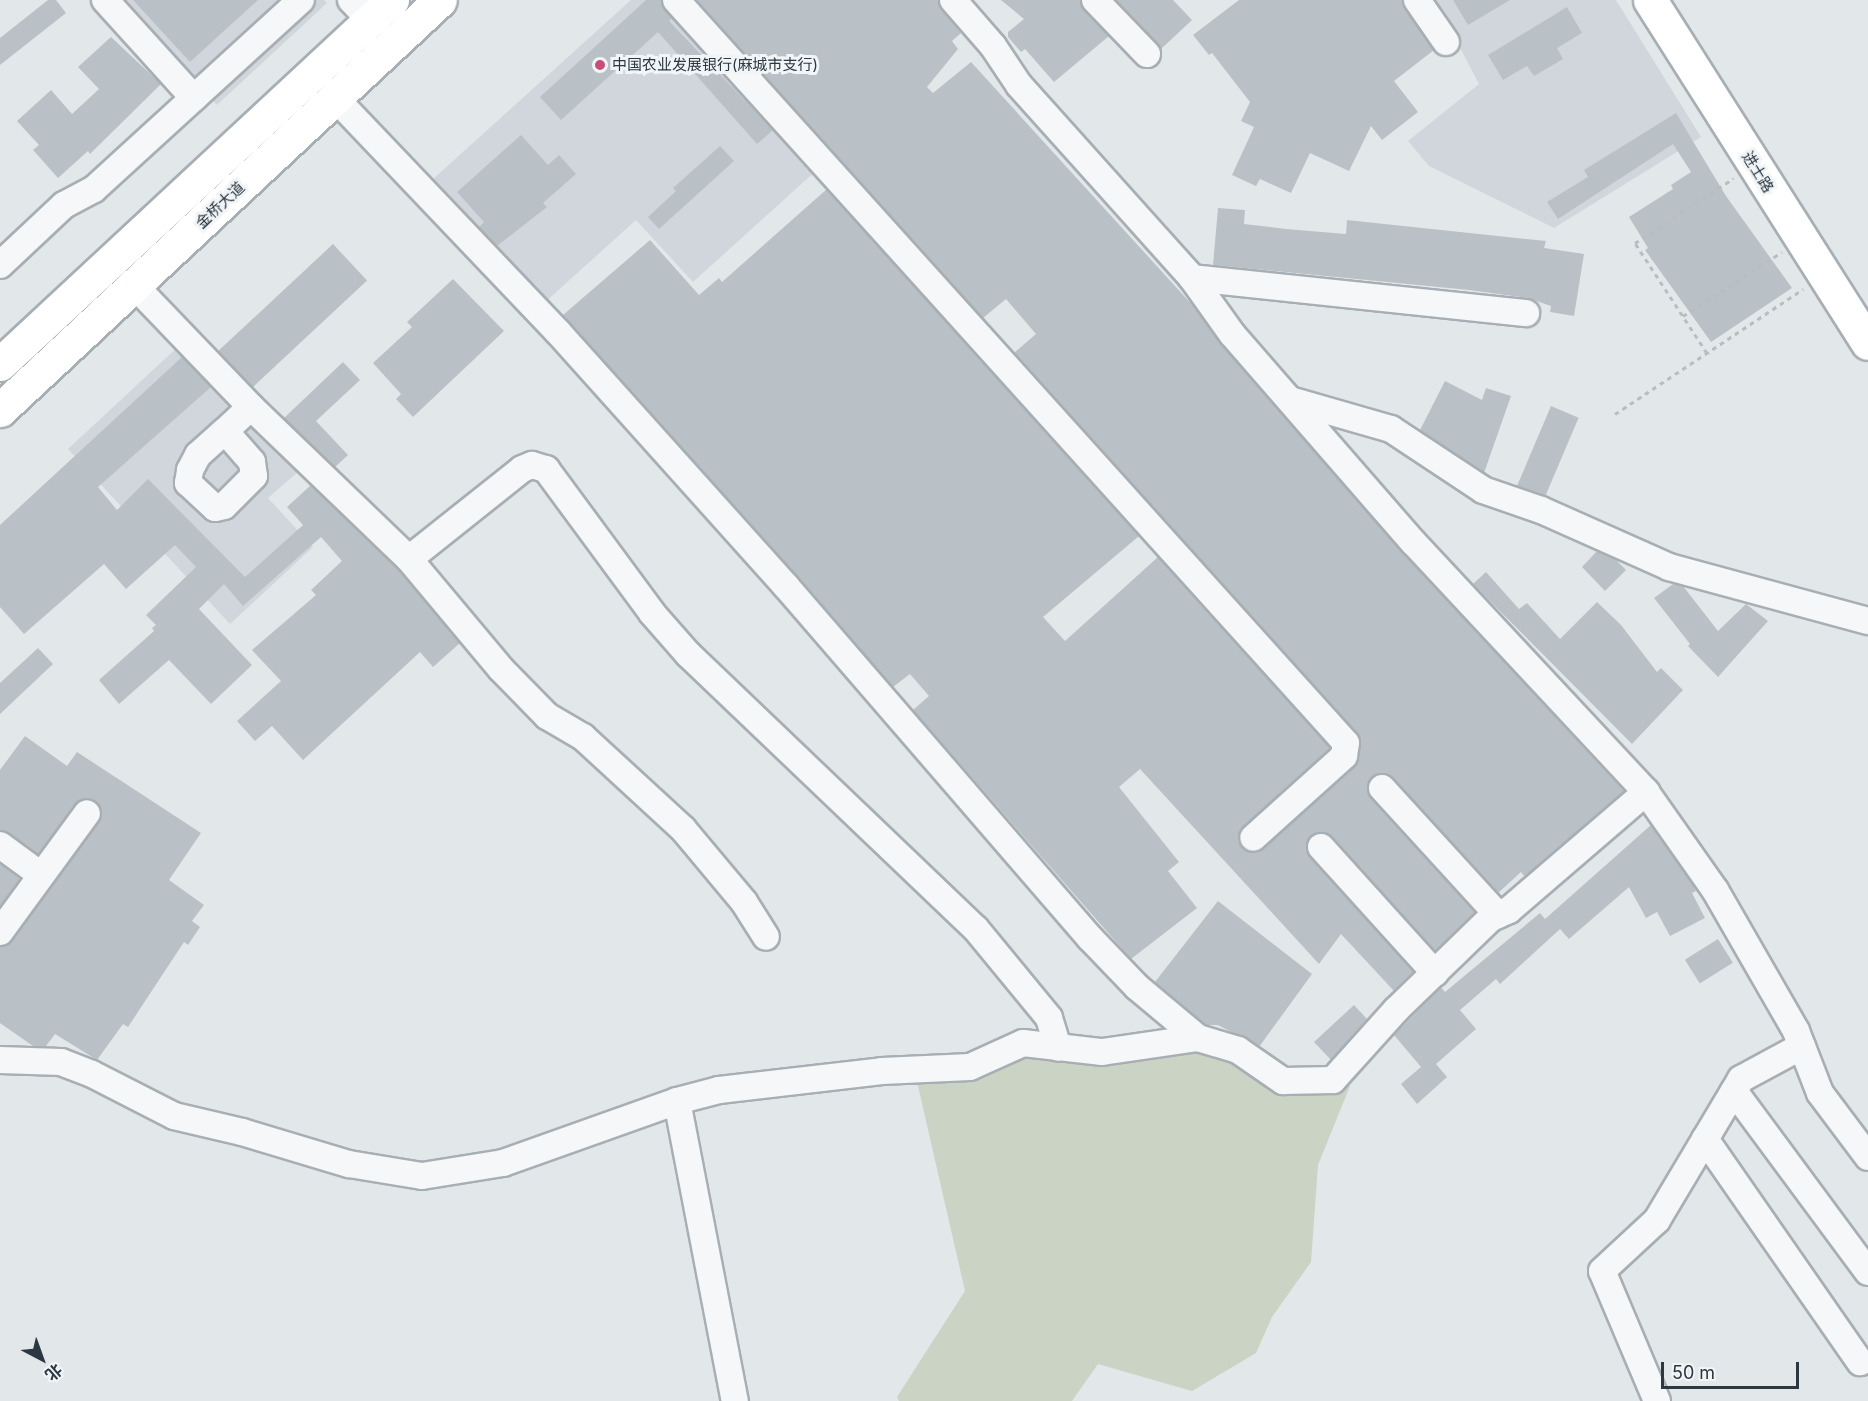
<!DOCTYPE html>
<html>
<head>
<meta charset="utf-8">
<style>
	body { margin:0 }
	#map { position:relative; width:1868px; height:1401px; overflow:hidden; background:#e2e7ea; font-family:Inter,"Noto Sans SC",sans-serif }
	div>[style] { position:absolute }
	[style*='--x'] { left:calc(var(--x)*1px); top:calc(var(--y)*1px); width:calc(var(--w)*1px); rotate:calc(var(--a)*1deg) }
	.built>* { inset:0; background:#d1d6dc }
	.green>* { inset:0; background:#cad3c4 }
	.building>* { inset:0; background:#bac1c6; transform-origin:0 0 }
	.path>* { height:3px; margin-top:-1.5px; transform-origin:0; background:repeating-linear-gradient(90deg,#b8bdc1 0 4.5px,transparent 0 9px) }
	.roads { filter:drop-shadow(2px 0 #a7afb4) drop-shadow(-2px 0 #a7afb4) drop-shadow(0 2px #a7afb4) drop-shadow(0 -2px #a7afb4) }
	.minor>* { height:26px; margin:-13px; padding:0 13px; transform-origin:13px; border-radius:13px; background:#f5f7f8 }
	.major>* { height:33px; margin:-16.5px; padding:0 16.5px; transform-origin:16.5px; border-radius:16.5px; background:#fff }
	.highway>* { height:33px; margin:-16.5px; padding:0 16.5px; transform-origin:16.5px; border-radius:16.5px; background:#fff }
	.dots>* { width:16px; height:16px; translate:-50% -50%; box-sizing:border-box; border:3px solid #f2f5f7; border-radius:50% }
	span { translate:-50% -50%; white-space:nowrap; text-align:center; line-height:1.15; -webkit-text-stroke:6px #f2f5f7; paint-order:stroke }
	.poi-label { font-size:15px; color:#2b3741 }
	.left { translate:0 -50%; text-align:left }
	.street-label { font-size:15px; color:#2b3741 }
	.north { position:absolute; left:12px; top:1329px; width:60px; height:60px; -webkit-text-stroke:4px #f2f5f7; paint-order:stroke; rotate:139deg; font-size:16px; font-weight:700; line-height:24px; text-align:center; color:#2b3741 }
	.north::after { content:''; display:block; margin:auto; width:21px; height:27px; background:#2b3741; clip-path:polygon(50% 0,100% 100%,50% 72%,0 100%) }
	.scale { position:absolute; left:1661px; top:1362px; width:138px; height:27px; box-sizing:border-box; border:3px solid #2b3741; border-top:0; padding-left:8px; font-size:18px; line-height:21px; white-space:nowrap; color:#2b3741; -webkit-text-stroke:4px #f2f5f7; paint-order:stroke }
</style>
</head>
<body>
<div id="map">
	<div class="built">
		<div style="clip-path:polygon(121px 0,324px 0,327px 3px,217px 105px)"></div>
		<div style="clip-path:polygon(631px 0,665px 0,818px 169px,693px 282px,636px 220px,543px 304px,431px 181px)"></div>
		<div style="clip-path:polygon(1427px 0,1616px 0,1701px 137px,1554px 228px,1429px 166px,1408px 141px,1479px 84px,1455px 38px)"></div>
		<div style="clip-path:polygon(181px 344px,299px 471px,268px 498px,313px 547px,230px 624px,68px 449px)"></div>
	</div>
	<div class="green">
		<div style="clip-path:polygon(1223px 1049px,1292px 1092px,1350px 1086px,1318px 1165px,1311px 1262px,1272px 1317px,1256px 1353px,1192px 1391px,1098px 1364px,1072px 1401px,899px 1401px,897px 1397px,965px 1291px,916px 1077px,1017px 1050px)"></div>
	</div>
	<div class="building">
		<div style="clip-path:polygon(48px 0,56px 0,66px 13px,0 65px,0 38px)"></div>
		<div style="clip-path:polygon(133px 0,258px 0,190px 62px)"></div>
		<div style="clip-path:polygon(646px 0,661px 0,672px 18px,669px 21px,773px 130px,757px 144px,658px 32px,561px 120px,540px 97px)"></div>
		<div style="clip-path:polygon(696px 0,938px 0,942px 10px,961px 33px,952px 41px,958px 49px,927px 87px,933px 93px,971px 62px,1195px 308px,1221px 344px,1403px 553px,1624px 791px,1525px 877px,1521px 872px,1498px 893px,1393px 778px,1386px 774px,1372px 777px,1368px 784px,1371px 798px,1475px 912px,1435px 951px,1332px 837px,1318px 832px,1311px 836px,1306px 850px,1310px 857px,1414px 972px,1394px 991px,1341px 934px,1319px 964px,1140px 769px,1119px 787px,1179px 862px,1168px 871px,1197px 908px,1131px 959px,913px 710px,929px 696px,910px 674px,893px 687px,563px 315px,650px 240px,699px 295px,719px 278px,722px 282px,827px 189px,1139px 536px,1043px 617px,1065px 641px,1158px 557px,1330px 748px,1243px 827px,1238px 841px,1242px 848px,1256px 853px,1263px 849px,1354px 767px,1360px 738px,1014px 353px,1036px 334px,1006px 299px,983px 318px)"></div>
		<div style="clip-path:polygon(1001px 0,1080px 0,1084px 10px,1109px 36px,1054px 82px,1025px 49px,1021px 52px,1008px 37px,1008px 32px,1024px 19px)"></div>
		<div style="clip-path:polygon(1116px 0,1173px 0,1192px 20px,1161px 49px)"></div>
		<div style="clip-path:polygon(1239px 0,1402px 0,1434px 50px,1394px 81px,1418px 112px,1382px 140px,1371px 126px,1349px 171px,1310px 153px,1291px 193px,1260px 179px,1256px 186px,1232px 175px,1254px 127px,1241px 121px,1250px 102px,1212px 53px,1209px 55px,1193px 35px)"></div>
		<div style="clip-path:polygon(1453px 0,1510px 0,1468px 25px)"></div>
		<div style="clip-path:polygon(1567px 7px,1582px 33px,1557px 48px,1563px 59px,1534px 76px,1527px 66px,1503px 80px,1488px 55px)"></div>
		<div style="clip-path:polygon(111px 37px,161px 84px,90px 154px,88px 151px,58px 178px,33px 150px,39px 145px,17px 121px,51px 90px,72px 114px,99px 89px,78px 67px)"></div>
		<div style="clip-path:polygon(1676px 113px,1726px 196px,1792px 288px,1711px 342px,1645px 250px,1648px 248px,1629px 217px,1673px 189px,1671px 185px,1691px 172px,1673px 144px,1558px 219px,1547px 202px,1588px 177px,1584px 170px)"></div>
		<div style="clip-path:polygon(521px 135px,548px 165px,559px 155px,576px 174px,543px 203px,547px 207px,497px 246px,479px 227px,484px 222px,457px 192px)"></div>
		<div style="clip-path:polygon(720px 146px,734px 161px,659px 229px,648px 217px,676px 191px,673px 188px)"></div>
		<div style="clip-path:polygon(1218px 208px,1245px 210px,1244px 224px,1286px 229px,1346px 234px,1347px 220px,1546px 241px,1544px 248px,1584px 254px,1574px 316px,1550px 312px,1551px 306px,1528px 298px,1469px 290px,1213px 265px)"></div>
		<div style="left:333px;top:244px;width:50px;height:157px;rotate:47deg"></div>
		<div style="clip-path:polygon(453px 279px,504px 331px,413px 417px,396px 399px,401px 394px,373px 363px,412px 327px,407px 322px)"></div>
		<div style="clip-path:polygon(182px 357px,211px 387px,98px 487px,117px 510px,148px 479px,245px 577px,303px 525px,287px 507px,311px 485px,398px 569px,460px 643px,433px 667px,420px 652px,303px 760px,272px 726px,255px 741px,237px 721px,281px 681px,252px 650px,316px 595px,311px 590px,342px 561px,321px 537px,243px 606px,224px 584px,199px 609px,252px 665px,211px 704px,169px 660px,119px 704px,99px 680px,154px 631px,152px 628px,156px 625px,146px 615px,196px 567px,175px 545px,126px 589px,104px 564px,24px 634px,0 607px,0 525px)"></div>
		<div style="clip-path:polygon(343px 362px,360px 380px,316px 421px,348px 455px,335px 467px,284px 418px)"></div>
		<div style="clip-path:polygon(1445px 381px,1482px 400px,1486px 388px,1511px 396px,1484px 473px,1420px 430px)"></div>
		<div style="left:1551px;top:406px;width:30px;height:87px;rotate:23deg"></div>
		<div style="clip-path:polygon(1597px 551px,1615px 559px,1626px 570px,1605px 591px,1582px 567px)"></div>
		<div style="clip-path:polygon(1486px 572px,1519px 609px,1527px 603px,1560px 639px,1597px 602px,1621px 625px,1657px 672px,1661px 668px,1683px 690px,1632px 744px,1473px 584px)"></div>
		<div style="clip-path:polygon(1673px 584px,1683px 586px,1718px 631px,1746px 604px,1768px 621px,1718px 677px,1688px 646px,1690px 644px,1654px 598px)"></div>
		<div style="clip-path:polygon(38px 648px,53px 664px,0 714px,0 683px)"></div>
		<div style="clip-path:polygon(25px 736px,67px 766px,77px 752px,201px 833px,169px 880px,204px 905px,192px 921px,200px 927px,188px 945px,184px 942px,128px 1027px,123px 1024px,97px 1060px,55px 1034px,46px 1046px,33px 1046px,0 1023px,0 947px,12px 941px,102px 814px,95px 801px,80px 800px,38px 854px,0 830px,0 770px)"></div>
		<div style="clip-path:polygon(1651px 825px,1691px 881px,1696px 891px,1692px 893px,1705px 918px,1670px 936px,1657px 912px,1646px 918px,1629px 887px,1569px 939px,1560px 929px,1500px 984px,1496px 979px,1460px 1010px,1476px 1029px,1436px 1064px,1447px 1077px,1417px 1104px,1401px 1084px,1421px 1067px,1394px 1035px,1441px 987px,1445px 992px,1540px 913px,1545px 919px)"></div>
		<div style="clip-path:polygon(0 864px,20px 879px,0 907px)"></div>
		<div style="clip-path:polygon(1218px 901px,1312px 974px,1259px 1047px,1218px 1025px,1205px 1025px,1155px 982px)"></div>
		<div style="left:1718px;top:939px;width:28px;height:39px;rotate:58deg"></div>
		<div style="clip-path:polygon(1354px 1005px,1367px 1019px,1331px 1060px,1314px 1042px)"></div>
	</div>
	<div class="path">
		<div style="--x:1683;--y:316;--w:118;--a:-32.9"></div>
		<div style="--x:1707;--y:353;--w:131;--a:-123.2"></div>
		<div style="--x:1635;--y:243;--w:118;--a:-33.3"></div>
		<div style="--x:1615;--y:414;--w:226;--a:-33.6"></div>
	</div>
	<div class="roads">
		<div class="minor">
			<div style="--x:105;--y:0;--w:132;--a:47.8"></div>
			<div style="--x:351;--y:0;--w:28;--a:46"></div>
			<div style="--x:676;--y:0;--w:1000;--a:47.96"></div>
			<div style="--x:1346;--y:743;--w:13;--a:99"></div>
			<div style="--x:1344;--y:756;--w:122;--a:138"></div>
			<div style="--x:953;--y:0;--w:61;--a:49"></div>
			<div style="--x:993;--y:46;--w:47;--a:56.3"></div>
			<div style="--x:1019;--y:85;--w:259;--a:48.1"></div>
			<div style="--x:1192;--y:278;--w:69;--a:54.5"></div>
			<div style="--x:1232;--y:334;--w:277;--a:49"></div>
			<div style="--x:1414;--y:543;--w:340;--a:47"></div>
			<div style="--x:1646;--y:792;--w:120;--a:54.9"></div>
			<div style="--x:1715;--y:890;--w:163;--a:60.1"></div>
			<div style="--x:1796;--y:1031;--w:66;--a:68.8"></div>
			<div style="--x:1820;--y:1093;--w:80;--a:53.1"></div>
			<div style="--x:1095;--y:0;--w:75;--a:46.1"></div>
			<div style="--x:1417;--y:0;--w:51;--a:55.4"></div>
			<div style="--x:335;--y:98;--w:323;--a:46.4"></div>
			<div style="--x:558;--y:332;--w:341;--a:48.1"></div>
			<div style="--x:786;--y:586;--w:465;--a:49.2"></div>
			<div style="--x:1090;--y:938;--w:68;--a:46.2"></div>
			<div style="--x:1137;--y:987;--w:80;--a:39.9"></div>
			<div style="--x:0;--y:265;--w:88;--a:-43.2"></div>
			<div style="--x:64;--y:205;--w:34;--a:-28"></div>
			<div style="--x:94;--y:189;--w:280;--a:-42.4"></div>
			<div style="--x:1192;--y:278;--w:336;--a:6"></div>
			<div style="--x:134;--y:285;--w:169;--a:46.2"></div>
			<div style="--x:251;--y:407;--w:219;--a:43.9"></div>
			<div style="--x:409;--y:559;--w:143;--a:50.1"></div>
			<div style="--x:501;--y:669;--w:66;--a:45.6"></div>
			<div style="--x:547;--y:716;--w:42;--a:30.3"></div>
			<div style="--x:583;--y:737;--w:136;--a:42.6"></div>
			<div style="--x:683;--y:829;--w:95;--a:50.1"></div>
			<div style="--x:744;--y:902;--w:41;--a:57.8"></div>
			<div style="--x:1290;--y:400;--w:105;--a:16"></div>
			<div style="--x:1391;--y:429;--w:110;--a:33.5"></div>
			<div style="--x:1483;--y:490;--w:61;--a:19"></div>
			<div style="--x:1541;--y:510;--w:140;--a:24"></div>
			<div style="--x:1669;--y:567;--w:206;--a:15.2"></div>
			<div style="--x:225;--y:431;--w:41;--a:48.9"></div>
			<div style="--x:252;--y:462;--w:14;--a:82"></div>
			<div style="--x:254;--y:476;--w:42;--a:135"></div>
			<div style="--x:224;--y:506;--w:9;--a:167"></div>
			<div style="--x:215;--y:508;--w:37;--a:-137"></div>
			<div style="--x:188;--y:483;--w:13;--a:-81"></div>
			<div style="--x:190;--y:470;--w:17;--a:-62"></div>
			<div style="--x:198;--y:455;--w:36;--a:-42"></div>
			<div style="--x:225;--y:431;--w:35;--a:-43"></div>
			<div style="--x:409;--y:559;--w:144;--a:-38.5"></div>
			<div style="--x:522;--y:469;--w:11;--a:-22"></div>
			<div style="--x:532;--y:465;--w:15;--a:16"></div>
			<div style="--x:546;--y:469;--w:179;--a:53.6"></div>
			<div style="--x:652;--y:613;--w:55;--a:48.7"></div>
			<div style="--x:688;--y:654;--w:398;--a:43.7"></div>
			<div style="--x:976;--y:929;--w:115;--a:50.6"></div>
			<div style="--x:1049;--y:1018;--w:31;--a:73"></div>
			<div style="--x:1382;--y:788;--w:172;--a:47.6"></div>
			<div style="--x:0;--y:845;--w:51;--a:36.2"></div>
			<div style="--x:1321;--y:847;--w:170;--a:47.9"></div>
			<div style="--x:0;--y:932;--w:147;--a:-53.8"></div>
			<div style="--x:0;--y:1060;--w:61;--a:1.9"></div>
			<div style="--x:61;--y:1062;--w:33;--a:21"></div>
			<div style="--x:92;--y:1074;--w:92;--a:27.1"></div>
			<div style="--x:174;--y:1116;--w:70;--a:13.2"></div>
			<div style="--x:242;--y:1132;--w:112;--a:16.7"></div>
			<div style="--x:349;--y:1164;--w:74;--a:9.3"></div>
			<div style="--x:422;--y:1176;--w:82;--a:-9.1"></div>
			<div style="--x:503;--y:1163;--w:185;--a:-19.6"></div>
			<div style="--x:677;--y:1101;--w:43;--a:-14.7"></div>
			<div style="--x:719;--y:1090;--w:164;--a:-6.6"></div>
			<div style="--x:882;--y:1071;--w:88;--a:-2.6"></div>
			<div style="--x:970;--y:1067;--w:58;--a:-24.4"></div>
			<div style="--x:1023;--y:1043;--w:80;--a:6.5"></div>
			<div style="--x:1102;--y:1052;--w:97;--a:-8.3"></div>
			<div style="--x:1198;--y:1038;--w:42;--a:16.7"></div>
			<div style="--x:1238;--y:1050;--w:55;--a:34.6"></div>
			<div style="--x:1283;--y:1081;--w:50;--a:-1.1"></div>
			<div style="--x:1333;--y:1080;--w:94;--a:-48"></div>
			<div style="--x:1396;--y:1010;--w:132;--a:-44.1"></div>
			<div style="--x:1491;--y:918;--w:20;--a:-24"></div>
			<div style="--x:1509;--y:910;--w:181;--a:-40.7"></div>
			<div style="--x:1734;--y:1091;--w:225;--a:53.5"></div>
			<div style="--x:677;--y:1101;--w:306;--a:79.1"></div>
			<div style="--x:1705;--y:1139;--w:272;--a:55.2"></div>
			<div style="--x:1657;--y:1401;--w:141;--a:-112.9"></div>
			<div style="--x:1602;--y:1271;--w:75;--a:-42.8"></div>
			<div style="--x:1657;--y:1220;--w:164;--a:-59.2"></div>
			<div style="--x:1741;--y:1079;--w:69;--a:-28.4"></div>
		</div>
		<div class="major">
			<div style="--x:1650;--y:0;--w:406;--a:57.6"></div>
		</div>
		<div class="highway">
			<div style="--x:0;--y:364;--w:535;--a:-42.88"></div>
			<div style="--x:0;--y:410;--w:601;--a:-42.98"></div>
		</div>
	</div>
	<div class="dots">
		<div style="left:600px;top:65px;background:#c74f75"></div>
	</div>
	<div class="poi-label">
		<span class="left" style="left:612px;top:65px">中国农业发展银行(麻城市支行)</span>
	</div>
	<div class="street-label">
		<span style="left:1758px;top:172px;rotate:58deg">进士路</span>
		<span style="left:220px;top:205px;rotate:-43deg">金桥大道</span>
	</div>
	<div class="north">北</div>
	<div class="scale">50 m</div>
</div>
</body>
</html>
